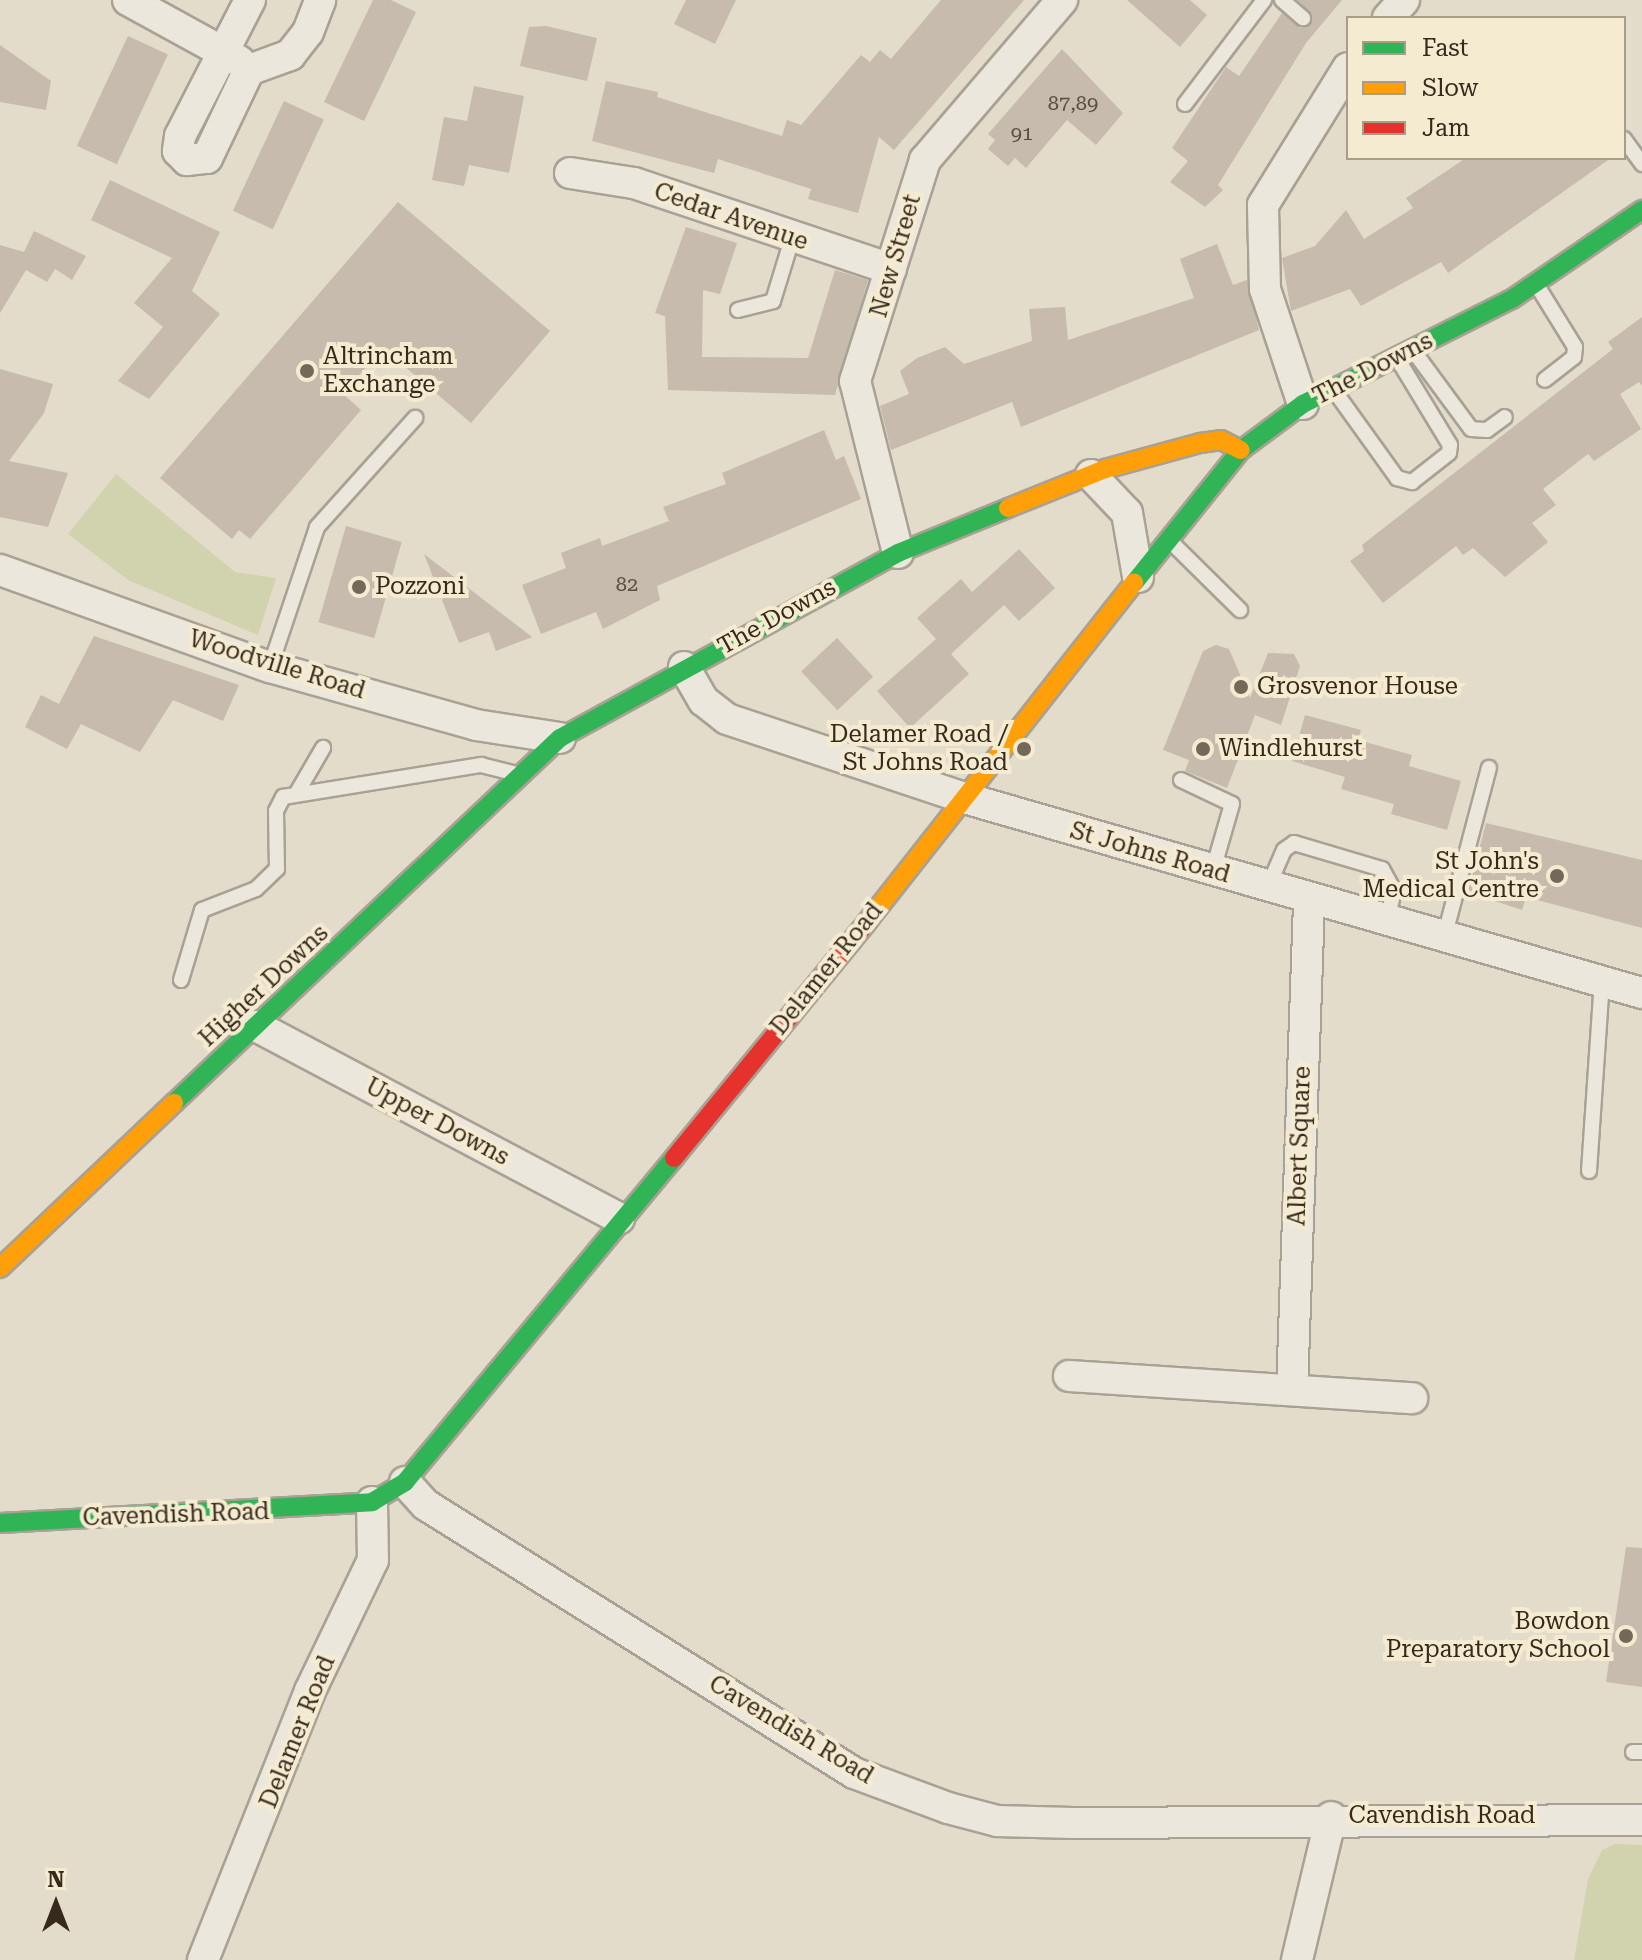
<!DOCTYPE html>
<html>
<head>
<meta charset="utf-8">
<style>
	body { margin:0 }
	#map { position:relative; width:1642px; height:1960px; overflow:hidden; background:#e3dccb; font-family:"Roboto Serif",serif }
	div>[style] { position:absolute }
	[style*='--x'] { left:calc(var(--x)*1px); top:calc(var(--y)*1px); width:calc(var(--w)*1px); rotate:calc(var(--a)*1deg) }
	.green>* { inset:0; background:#d1d2ae }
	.building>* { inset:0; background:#c6bbac; transform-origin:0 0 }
	.roads { filter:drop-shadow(2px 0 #a8a194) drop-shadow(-2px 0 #a8a194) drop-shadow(0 2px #a8a194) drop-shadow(0 -2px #a8a194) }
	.lane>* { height:14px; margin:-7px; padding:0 7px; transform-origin:7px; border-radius:7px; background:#ebe7dd }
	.street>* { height:30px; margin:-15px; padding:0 15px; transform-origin:15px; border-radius:15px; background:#ebe7dd }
	.fast>* { height:18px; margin:-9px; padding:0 9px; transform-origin:9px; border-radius:9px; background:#30b455 }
	.slow>* { height:18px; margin:-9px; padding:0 9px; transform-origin:9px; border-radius:9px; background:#ff9f0a }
	.jam>* { height:18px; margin:-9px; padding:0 9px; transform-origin:9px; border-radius:9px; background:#e5322d }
	.dots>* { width:22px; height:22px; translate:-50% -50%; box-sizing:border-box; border:4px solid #f4ebd0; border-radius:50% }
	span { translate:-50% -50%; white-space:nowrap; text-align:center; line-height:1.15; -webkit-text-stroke:8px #f4ebd0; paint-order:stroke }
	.number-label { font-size:20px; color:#5a4e41 }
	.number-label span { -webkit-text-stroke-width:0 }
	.street-label { font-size:24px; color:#362a1d }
	.poi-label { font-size:24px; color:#362a1d }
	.left { translate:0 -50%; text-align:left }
	.right { translate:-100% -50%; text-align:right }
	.legend { position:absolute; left:1346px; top:16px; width:280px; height:144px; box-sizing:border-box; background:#f4ebd0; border:2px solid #a89e88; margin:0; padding:10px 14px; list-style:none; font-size:24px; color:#362a1d }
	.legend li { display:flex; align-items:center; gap:16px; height:40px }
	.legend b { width:40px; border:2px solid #a89e88 }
	.north { position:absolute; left:16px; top:1864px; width:80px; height:80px; -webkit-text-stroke:6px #f4ebd0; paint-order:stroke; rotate:0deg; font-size:22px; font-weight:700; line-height:32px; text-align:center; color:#362a1d }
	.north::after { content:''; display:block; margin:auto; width:28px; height:36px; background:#362a1d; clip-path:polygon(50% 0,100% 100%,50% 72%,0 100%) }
</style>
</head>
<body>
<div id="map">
	<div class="green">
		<div style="clip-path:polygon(116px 474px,235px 572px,276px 578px,258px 635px,128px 580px,68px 534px)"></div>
		<div style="clip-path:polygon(1615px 1844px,1642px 1845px,1642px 1960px,1574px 1960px,1588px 1879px,1602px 1850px)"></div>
	</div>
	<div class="building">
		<div style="clip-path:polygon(373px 0,391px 0,416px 12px,364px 121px,324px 102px)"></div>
		<div style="clip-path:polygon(686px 0,736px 0,715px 44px,674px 24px)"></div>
		<div style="clip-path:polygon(941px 0,1024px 0,894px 150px,879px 137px,858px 213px,808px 199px,811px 189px,718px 159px,714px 173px,592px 141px,606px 81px,658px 92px,657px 97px,782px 136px,787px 120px,801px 125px,861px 55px,870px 62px,880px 50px,891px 59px)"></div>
		<div style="clip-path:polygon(1127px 0,1190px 0,1207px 15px,1180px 47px)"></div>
		<div style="clip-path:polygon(1297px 0,1342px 0,1306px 43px,1218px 185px,1223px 190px,1205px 207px,1170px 182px,1188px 161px,1172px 148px,1226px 67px,1239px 76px,1282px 13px,1300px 28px,1311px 24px,1312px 14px)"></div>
		<div style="clip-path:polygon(546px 26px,597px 38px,587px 81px,520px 66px,529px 27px)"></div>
		<div style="left:128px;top:36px;width:44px;height:121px;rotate:25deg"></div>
		<div style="clip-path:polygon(0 45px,51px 81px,46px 110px,0 102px)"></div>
		<div style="clip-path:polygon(1062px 49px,1123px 113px,1096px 145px,1067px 120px,1026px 168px,1015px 158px,1008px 166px,988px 149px,995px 140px,988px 134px)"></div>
		<div style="clip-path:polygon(474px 86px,524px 96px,509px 173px,469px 165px,464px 186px,432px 180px,444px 117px,467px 121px)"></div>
		<div style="left:284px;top:101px;width:44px;height:121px;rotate:25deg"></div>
		<div style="clip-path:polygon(1466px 158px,1611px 158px,1448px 273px,1441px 262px,1361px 306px,1350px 289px,1291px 311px,1282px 258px,1315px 246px,1346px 210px,1364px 239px,1413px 208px,1406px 198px)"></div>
		<div style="clip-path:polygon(110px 180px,220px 232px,192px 291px,220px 314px,149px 399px,118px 381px,163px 327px,134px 303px,172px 258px,91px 220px)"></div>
		<div style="clip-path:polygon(398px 202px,550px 331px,471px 423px,383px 348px,343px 394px,361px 410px,250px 539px,239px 530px,232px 539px,160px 478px)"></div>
		<div style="clip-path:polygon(686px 227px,737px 243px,720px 294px,703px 290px,702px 357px,808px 358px,835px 270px,868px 280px,835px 395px,668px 390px,665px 316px,655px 313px)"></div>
		<div style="clip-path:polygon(34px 231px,86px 256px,72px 280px,55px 269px,47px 282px,26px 270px,0 313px,0 245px,24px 252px)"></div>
		<div style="clip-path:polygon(1217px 244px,1233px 285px,1247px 280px,1259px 330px,1021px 427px,1012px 402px,891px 450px,880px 406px,909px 394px,900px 371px,917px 358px,945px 347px,964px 364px,1032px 341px,1029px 309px,1065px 307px,1068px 340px,1194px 298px,1180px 259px)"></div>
		<div style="clip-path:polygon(1642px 317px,1642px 386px,1639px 382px,1620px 394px,1641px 429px,1594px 461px,1588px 454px,1543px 489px,1556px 505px,1532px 523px,1548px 542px,1505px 577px,1473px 548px,1463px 555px,1456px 546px,1383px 603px,1350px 561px,1364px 551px,1362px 545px,1613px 349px,1608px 342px)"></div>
		<div style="clip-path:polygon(0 369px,53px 384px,44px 413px,9px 461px,68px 473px,48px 527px,0 517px)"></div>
		<div style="clip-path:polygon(824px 430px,836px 460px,844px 456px,861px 499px,657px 586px,660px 600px,603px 629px,596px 612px,541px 634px,522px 585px,566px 568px,561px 553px,600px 538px,602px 546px,669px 521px,663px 507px,726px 484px,722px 473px)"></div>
		<div style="left:346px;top:526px;width:58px;height:100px;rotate:16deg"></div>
		<div style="clip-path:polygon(1019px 549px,1055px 588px,1019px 621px,1004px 605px,951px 654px,969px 674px,910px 728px,877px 691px,936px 639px,917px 618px,961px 579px,972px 592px)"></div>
		<div style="clip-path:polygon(424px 554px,514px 623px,532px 637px,496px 651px,489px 632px,459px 643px)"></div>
		<div style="clip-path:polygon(94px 636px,239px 685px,223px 721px,173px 700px,140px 752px,81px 724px,67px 749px,25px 727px,41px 695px,59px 704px)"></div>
		<div style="left:837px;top:638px;width:53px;height:49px;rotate:47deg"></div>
		<div style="clip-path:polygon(1216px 645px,1229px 649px,1250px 698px,1268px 653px,1294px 654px,1300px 666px,1281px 725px,1255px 715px,1227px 788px,1185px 771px,1189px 760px,1163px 750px,1203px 651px)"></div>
		<div style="clip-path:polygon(1305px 715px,1361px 730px,1358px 740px,1412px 755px,1409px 766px,1461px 781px,1447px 830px,1391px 814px,1394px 804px,1341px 789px,1345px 777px,1292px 761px)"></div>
		<div style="clip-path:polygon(1486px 823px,1642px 860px,1642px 928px,1526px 897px,1522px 910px,1468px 892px)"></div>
		<div style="clip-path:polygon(1626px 1547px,1642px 1548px,1642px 1687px,1606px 1682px)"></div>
	</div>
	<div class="roads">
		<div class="lane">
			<div style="--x:1282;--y:0;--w:28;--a:41"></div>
			<div style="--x:1185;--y:104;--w:131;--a:-52.8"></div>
			<div style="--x:1624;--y:139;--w:31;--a:54"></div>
			<div style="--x:1538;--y:287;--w:70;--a:58.3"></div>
			<div style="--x:1575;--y:347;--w:10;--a:96"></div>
			<div style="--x:1574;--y:357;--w:37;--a:142"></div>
			<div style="--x:738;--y:310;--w:36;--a:-14"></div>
			<div style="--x:773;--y:301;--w:65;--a:-73"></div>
			<div style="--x:1415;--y:353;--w:94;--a:53.6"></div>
			<div style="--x:1471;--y:429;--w:16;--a:4"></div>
			<div style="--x:1487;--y:430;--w:22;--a:-36"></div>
			<div style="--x:1336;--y:393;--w:105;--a:54.3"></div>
			<div style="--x:1397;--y:478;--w:16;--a:15"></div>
			<div style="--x:1412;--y:482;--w:47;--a:-38.1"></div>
			<div style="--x:1449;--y:453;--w:8;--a:-83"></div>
			<div style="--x:1450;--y:445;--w:98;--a:-121.3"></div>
			<div style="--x:1171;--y:542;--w:97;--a:44.6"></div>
			<div style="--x:270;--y:667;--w:148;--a:-71.4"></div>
			<div style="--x:317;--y:527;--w:147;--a:-48"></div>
			<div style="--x:1181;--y:780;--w:56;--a:25.2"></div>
			<div style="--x:1232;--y:804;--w:69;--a:106.1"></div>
			<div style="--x:298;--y:791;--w:50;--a:-59.8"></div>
			<div style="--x:1268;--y:887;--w:40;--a:-66.6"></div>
			<div style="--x:1284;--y:850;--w:12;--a:-35"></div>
			<div style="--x:1294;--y:843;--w:92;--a:16.5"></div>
			<div style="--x:1382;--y:869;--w:25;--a:61"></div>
			<div style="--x:1394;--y:891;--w:32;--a:104"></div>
			<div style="--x:1444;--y:938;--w:176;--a:-75.2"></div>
			<div style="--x:181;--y:980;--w:73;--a:-73.3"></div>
			<div style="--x:202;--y:910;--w:58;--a:-21.3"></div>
			<div style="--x:256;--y:889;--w:29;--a:-44"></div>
			<div style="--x:277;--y:869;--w:58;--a:-91"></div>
			<div style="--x:276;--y:811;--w:16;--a:-63"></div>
			<div style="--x:283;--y:797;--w:201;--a:-9.2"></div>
			<div style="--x:481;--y:765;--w:33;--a:14"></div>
			<div style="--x:1589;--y:1171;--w:189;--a:-86.1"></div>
			<div style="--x:1633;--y:1752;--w:9;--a:0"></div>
		</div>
		<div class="street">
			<div style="--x:128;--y:0;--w:127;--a:28.8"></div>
			<div style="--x:250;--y:0;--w:153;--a:117.2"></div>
			<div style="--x:180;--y:136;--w:15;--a:98"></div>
			<div style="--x:178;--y:151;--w:13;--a:45"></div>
			<div style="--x:187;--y:160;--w:20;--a:-6"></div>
			<div style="--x:207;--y:158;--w:98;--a:-64.5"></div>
			<div style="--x:249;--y:70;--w:44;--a:-20.1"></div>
			<div style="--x:290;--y:55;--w:29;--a:-52"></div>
			<div style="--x:308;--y:32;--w:34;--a:-69"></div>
			<div style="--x:1388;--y:18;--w:24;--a:-48"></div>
			<div style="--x:570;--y:173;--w:65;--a:8.9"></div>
			<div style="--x:634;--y:183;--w:271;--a:18.5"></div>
			<div style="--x:1303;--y:404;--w:121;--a:-108.3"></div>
			<div style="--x:1265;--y:289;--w:84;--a:-91.4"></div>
			<div style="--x:1263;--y:205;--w:161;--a:-58.2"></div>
			<div style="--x:1091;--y:475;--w:52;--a:46.5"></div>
			<div style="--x:1127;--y:513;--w:65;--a:80.2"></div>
			<div style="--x:898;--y:553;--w:177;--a:-104"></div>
			<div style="--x:855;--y:381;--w:232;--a:-72.4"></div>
			<div style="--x:925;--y:160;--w:211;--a:-49.4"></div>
			<div style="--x:0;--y:570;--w:287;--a:19.8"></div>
			<div style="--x:270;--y:667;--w:214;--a:15.7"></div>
			<div style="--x:476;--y:725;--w:85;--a:8.8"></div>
			<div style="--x:684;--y:667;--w:39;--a:60"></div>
			<div style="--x:704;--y:701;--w:29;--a:38"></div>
			<div style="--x:727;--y:719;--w:247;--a:18.4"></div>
			<div style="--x:961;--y:797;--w:709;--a:16.06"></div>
			<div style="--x:256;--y:1026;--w:411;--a:27.9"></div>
			<div style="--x:1069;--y:1376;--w:344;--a:3.7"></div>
			<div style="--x:1292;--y:1390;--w:489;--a:-88"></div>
			<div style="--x:405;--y:1482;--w:31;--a:48"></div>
			<div style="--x:426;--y:1505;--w:505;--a:32.05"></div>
			<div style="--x:854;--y:1773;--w:100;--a:20.4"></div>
			<div style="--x:948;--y:1808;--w:51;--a:14.9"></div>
			<div style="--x:997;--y:1821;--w:76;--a:1.5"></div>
			<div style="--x:1073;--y:1823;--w:569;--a:-0.3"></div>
			<div style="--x:203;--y:1960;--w:289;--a:-68.3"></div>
			<div style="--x:310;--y:1691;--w:145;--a:-64.3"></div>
			<div style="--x:373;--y:1560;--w:58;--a:-91"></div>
			<div style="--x:1297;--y:1960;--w:147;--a:-76.6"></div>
		</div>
		<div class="fast">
			<div style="--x:1134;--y:583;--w:171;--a:-51.2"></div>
			<div style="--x:1241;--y:450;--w:77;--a:-36.6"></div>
			<div style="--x:1303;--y:404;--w:234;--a:-26.7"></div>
			<div style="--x:1512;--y:299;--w:158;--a:-34.4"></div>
			<div style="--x:174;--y:1103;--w:531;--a:-43.4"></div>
			<div style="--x:560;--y:738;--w:385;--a:-28.7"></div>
			<div style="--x:898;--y:553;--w:119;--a:-22.2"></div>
			<div style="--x:0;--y:1523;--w:373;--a:-3.2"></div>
			<div style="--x:372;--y:1502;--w:39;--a:-31"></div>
			<div style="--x:405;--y:1482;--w:421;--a:-50.3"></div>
		</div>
		<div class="slow">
			<div style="--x:1008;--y:508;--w:105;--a:-21.9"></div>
			<div style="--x:1105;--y:469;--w:98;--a:-15.3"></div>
			<div style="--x:1200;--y:443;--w:21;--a:-8"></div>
			<div style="--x:1221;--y:440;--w:22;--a:27"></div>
			<div style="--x:867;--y:922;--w:432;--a:-51.8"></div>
			<div style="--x:0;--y:1268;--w:240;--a:-43.5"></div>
		</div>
		<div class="jam">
			<div style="--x:674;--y:1158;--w:305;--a:-50.7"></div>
		</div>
	</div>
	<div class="dots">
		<div style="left:307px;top:371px;background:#73685a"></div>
		<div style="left:359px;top:587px;background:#73685a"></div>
		<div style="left:1241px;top:687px;background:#73685a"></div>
		<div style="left:1024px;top:749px;background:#73685a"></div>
		<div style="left:1203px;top:749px;background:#73685a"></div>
		<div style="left:1557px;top:876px;background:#73685a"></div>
		<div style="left:1626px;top:1636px;background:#73685a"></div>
	</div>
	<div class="number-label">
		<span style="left:1073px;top:103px">87,89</span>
		<span style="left:1022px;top:133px">91</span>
		<span style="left:627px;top:584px">82</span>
	</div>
	<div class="street-label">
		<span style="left:731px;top:217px;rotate:19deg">Cedar Avenue</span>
		<span style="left:896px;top:256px;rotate:-74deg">New Street</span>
		<span style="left:1373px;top:369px;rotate:-27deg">The Downs</span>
		<span style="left:777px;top:617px;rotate:-29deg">The Downs</span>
		<span style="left:277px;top:665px;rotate:17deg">Woodville Road</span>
		<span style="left:1150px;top:853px;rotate:16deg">St Johns Road</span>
		<span style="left:827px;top:969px;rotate:-51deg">Delamer Road</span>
		<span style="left:264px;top:986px;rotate:-43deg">Higher Downs</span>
		<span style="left:437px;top:1122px;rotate:28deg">Upper Downs</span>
		<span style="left:1300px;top:1146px;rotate:-88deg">Albert Square</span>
		<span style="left:176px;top:1515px;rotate:-2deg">Cavendish Road</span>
		<span style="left:791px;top:1730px;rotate:31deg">Cavendish Road</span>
		<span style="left:298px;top:1732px;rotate:-68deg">Delamer Road</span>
		<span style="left:1442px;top:1816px">Cavendish Road</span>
	</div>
	<div class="poi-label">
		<span class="left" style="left:323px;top:371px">Altrincham<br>Exchange</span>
		<span class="left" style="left:375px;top:587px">Pozzoni</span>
		<span class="left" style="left:1257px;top:687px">Grosvenor House</span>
		<span class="right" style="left:1008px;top:749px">Delamer Road /<br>St Johns Road</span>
		<span class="left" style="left:1219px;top:749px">Windlehurst</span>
		<span class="right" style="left:1539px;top:876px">St John's<br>Medical Centre</span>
		<span class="right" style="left:1610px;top:1636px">Bowdon<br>Preparatory School</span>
	</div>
	<ul class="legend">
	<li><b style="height:10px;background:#30b455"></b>Fast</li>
	<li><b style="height:10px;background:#ff9f0a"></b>Slow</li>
	<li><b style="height:10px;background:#e5322d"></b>Jam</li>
	</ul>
	<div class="north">N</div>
</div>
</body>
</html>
